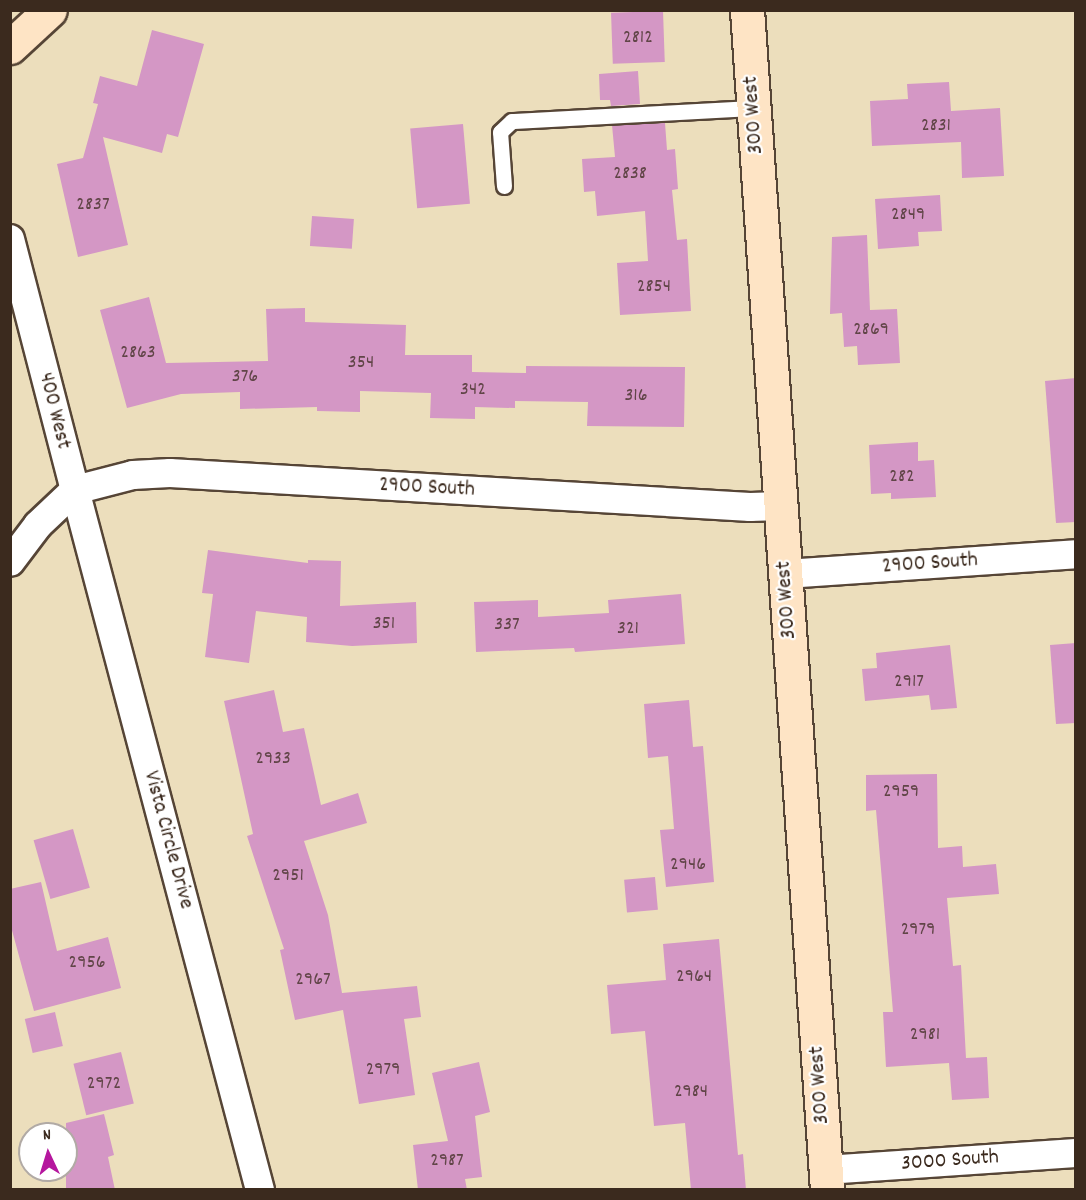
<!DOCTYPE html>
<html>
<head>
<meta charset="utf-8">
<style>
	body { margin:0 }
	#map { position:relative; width:1086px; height:1200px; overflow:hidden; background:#ecdebc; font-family:Dekko,sans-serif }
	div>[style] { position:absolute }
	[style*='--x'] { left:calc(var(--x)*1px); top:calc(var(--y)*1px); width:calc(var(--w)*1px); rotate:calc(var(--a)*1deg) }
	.building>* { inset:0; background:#d497c5; transform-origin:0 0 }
	.roads { filter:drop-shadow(2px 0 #564536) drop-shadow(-2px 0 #564536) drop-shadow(0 2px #564536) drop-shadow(0 -2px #564536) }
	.lane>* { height:15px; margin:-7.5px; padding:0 7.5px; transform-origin:7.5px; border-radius:7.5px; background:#fff }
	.street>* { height:28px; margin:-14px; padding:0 14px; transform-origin:14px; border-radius:14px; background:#fff }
	.secondary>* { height:33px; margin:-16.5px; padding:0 16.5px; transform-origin:16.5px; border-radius:16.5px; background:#fee4c5 }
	span { translate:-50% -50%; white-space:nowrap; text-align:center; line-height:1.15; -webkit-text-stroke:4.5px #fff; paint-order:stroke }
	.number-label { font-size:20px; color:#614548 }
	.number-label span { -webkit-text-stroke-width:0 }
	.street-label { font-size:22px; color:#3b2a1e }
	.frame { position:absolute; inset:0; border:12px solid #3b2a1e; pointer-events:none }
	.north { position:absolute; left:18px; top:1122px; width:60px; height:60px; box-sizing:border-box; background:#fff; border:2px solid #b1aaa5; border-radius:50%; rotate:356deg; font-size:16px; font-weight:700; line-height:24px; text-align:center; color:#3b2a1e }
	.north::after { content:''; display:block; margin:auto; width:21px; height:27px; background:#b5179e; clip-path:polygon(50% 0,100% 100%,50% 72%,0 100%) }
</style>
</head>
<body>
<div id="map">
	<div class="building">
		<div style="left:663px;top:11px;width:51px;height:52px;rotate:88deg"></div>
		<div style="clip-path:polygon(152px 30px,204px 44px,178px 137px,167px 134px,162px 153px,103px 137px,128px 245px,78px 257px,57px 164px,83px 158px,98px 104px,93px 103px,100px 76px,137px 86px)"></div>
		<div style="clip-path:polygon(638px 71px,640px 104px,611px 106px,610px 100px,600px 100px,599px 74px)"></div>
		<div style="clip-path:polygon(949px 82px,951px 111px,1000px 108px,1004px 176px,962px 178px,961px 142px,872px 146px,870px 101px,908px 99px,907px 84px)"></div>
		<div style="clip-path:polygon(665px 123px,667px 150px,675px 149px,678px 189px,672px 190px,677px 240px,687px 239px,691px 311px,620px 315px,617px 263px,648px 261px,645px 211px,597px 216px,595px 191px,584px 192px,582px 159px,615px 157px,612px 125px)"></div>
		<div style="left:463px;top:124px;width:80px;height:53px;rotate:85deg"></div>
		<div style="clip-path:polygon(940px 195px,942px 231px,918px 232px,919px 246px,878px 249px,875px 199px)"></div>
		<div style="left:312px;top:216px;width:42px;height:30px;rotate:4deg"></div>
		<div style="clip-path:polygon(867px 235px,870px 310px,897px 309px,900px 363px,858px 365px,857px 346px,844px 347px,842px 313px,830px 314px,832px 237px)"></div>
		<div style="clip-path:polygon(149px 297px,166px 363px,268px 361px,266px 309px,305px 308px,305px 322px,406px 325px,405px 355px,472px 355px,472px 372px,526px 373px,526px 366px,685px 367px,684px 427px,587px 426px,588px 402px,515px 401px,515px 408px,475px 407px,475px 419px,430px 418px,431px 393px,360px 391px,360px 412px,317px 411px,317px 407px,240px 409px,240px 392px,181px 394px,127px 408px,100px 310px)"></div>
		<div style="clip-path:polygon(1076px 378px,1076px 522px,1056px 523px,1045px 381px)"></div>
		<div style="clip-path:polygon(918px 442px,918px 461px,934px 460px,936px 497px,891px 499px,891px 493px,871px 494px,869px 445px)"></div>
		<div style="clip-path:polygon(208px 550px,308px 563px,308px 560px,341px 561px,340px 606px,416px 602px,417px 643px,352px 646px,306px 642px,307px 617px,256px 611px,249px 663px,205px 657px,213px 594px,202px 593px)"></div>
		<div style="clip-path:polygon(681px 594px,685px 644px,575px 652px,574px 648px,476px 652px,474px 602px,538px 600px,538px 617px,609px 613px,608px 600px)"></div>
		<div style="clip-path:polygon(1076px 643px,1076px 723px,1056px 724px,1050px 645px)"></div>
		<div style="clip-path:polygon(950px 645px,957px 708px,931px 710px,929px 695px,865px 701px,862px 669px,877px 668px,876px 653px)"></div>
		<div style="clip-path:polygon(274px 690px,283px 732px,304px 728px,321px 805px,358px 793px,367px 823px,304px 841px,328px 915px,342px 993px,417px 986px,421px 1017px,404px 1019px,415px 1095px,359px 1104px,343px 1010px,295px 1020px,280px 950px,284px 949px,247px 836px,253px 834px,224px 701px)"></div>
		<div style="clip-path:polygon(689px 700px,693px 747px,703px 746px,714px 882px,666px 887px,660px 830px,674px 829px,668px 756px,648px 758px,644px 704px)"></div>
		<div style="clip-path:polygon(937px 774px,938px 848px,962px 846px,963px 867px,996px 864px,999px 894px,947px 898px,953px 966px,961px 965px,966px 1058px,987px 1057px,989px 1098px,952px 1100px,949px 1063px,886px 1067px,883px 1012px,893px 1012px,876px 810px,866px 811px,866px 775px)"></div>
		<div style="left:73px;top:829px;width:61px;height:41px;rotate:74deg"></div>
		<div style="left:655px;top:877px;width:33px;height:31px;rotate:85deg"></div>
		<div style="clip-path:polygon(41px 882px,57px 951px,108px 937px,121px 988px,34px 1011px,10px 923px,10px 889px)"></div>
		<div style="clip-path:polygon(719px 939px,738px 1155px,743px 1154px,746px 1190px,691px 1190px,685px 1123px,654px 1126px,645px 1031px,611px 1034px,607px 985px,666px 980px,663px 944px)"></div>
		<div style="left:55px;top:1012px;width:35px;height:31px;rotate:77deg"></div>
		<div style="left:121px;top:1052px;width:53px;height:49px;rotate:76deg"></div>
		<div style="clip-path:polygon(479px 1062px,490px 1112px,475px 1116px,482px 1177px,465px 1179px,467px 1190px,418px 1190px,413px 1145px,448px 1141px,432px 1073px)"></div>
		<div style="clip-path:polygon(104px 1114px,114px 1155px,108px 1157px,115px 1190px,66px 1190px,66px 1123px)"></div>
	</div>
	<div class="roads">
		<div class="lane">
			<div style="--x:504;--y:186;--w:54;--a:-94.2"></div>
			<div style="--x:500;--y:132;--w:16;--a:-43"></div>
			<div style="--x:512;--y:121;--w:242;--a:-3.1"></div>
		</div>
		<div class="street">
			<div style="--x:10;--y:239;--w:259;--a:75.5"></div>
			<div style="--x:75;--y:490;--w:51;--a:136.6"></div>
			<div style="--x:38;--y:525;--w:46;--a:127.1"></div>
			<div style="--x:785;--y:574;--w:292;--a:-3.9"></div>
			<div style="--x:825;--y:1170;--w:252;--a:-3.9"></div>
			<div style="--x:260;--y:1190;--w:724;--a:-104.8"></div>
			<div style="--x:75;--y:490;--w:60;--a:-14.5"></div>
			<div style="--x:133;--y:475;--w:37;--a:-3"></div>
			<div style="--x:170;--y:473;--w:581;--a:3.35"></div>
			<div style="--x:750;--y:507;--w:31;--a:-2"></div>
		</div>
		<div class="secondary">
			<div style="--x:747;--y:10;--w:1183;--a:86.12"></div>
			<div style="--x:10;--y:47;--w:54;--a:-42.8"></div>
		</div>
	</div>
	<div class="number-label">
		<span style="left:638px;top:38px">2812</span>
		<span style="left:936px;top:126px">2831</span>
		<span style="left:630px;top:174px">2838</span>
		<span style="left:93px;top:205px">2837</span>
		<span style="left:908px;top:215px">2849</span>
		<span style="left:654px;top:287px">2854</span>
		<span style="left:871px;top:330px">2869</span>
		<span style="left:138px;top:353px">2863</span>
		<span style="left:361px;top:363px">354</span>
		<span style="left:245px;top:377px">376</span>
		<span style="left:473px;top:390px">342</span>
		<span style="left:636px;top:396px">316</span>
		<span style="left:902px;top:477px">282</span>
		<span style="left:384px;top:624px">351</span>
		<span style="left:507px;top:625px">337</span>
		<span style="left:628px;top:629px">321</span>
		<span style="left:909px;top:682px">2917</span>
		<span style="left:273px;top:759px">2933</span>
		<span style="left:901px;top:792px">2959</span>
		<span style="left:688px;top:865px">2946</span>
		<span style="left:288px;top:876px">2951</span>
		<span style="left:918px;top:930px">2979</span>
		<span style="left:87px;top:963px">2956</span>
		<span style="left:694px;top:977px">2964</span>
		<span style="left:313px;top:980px">2967</span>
		<span style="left:925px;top:1035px">2981</span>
		<span style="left:383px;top:1070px">2979</span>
		<span style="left:104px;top:1084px">2972</span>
		<span style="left:691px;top:1092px">2984</span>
		<span style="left:447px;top:1161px">2987</span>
	</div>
	<div class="street-label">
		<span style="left:754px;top:115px;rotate:-94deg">300 West</span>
		<span style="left:54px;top:411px;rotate:76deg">400 West</span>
		<span style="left:427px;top:488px;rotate:3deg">2900 South</span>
		<span style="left:930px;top:564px;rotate:-4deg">2900 South</span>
		<span style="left:787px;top:600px;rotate:-94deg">300 West</span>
		<span style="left:168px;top:840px;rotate:75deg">Vista Circle Drive</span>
		<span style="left:820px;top:1085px;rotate:-94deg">300 West</span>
		<span style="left:950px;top:1161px;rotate:-4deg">3000 South</span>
	</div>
	<div class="frame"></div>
	<div class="north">N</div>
</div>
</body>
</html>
